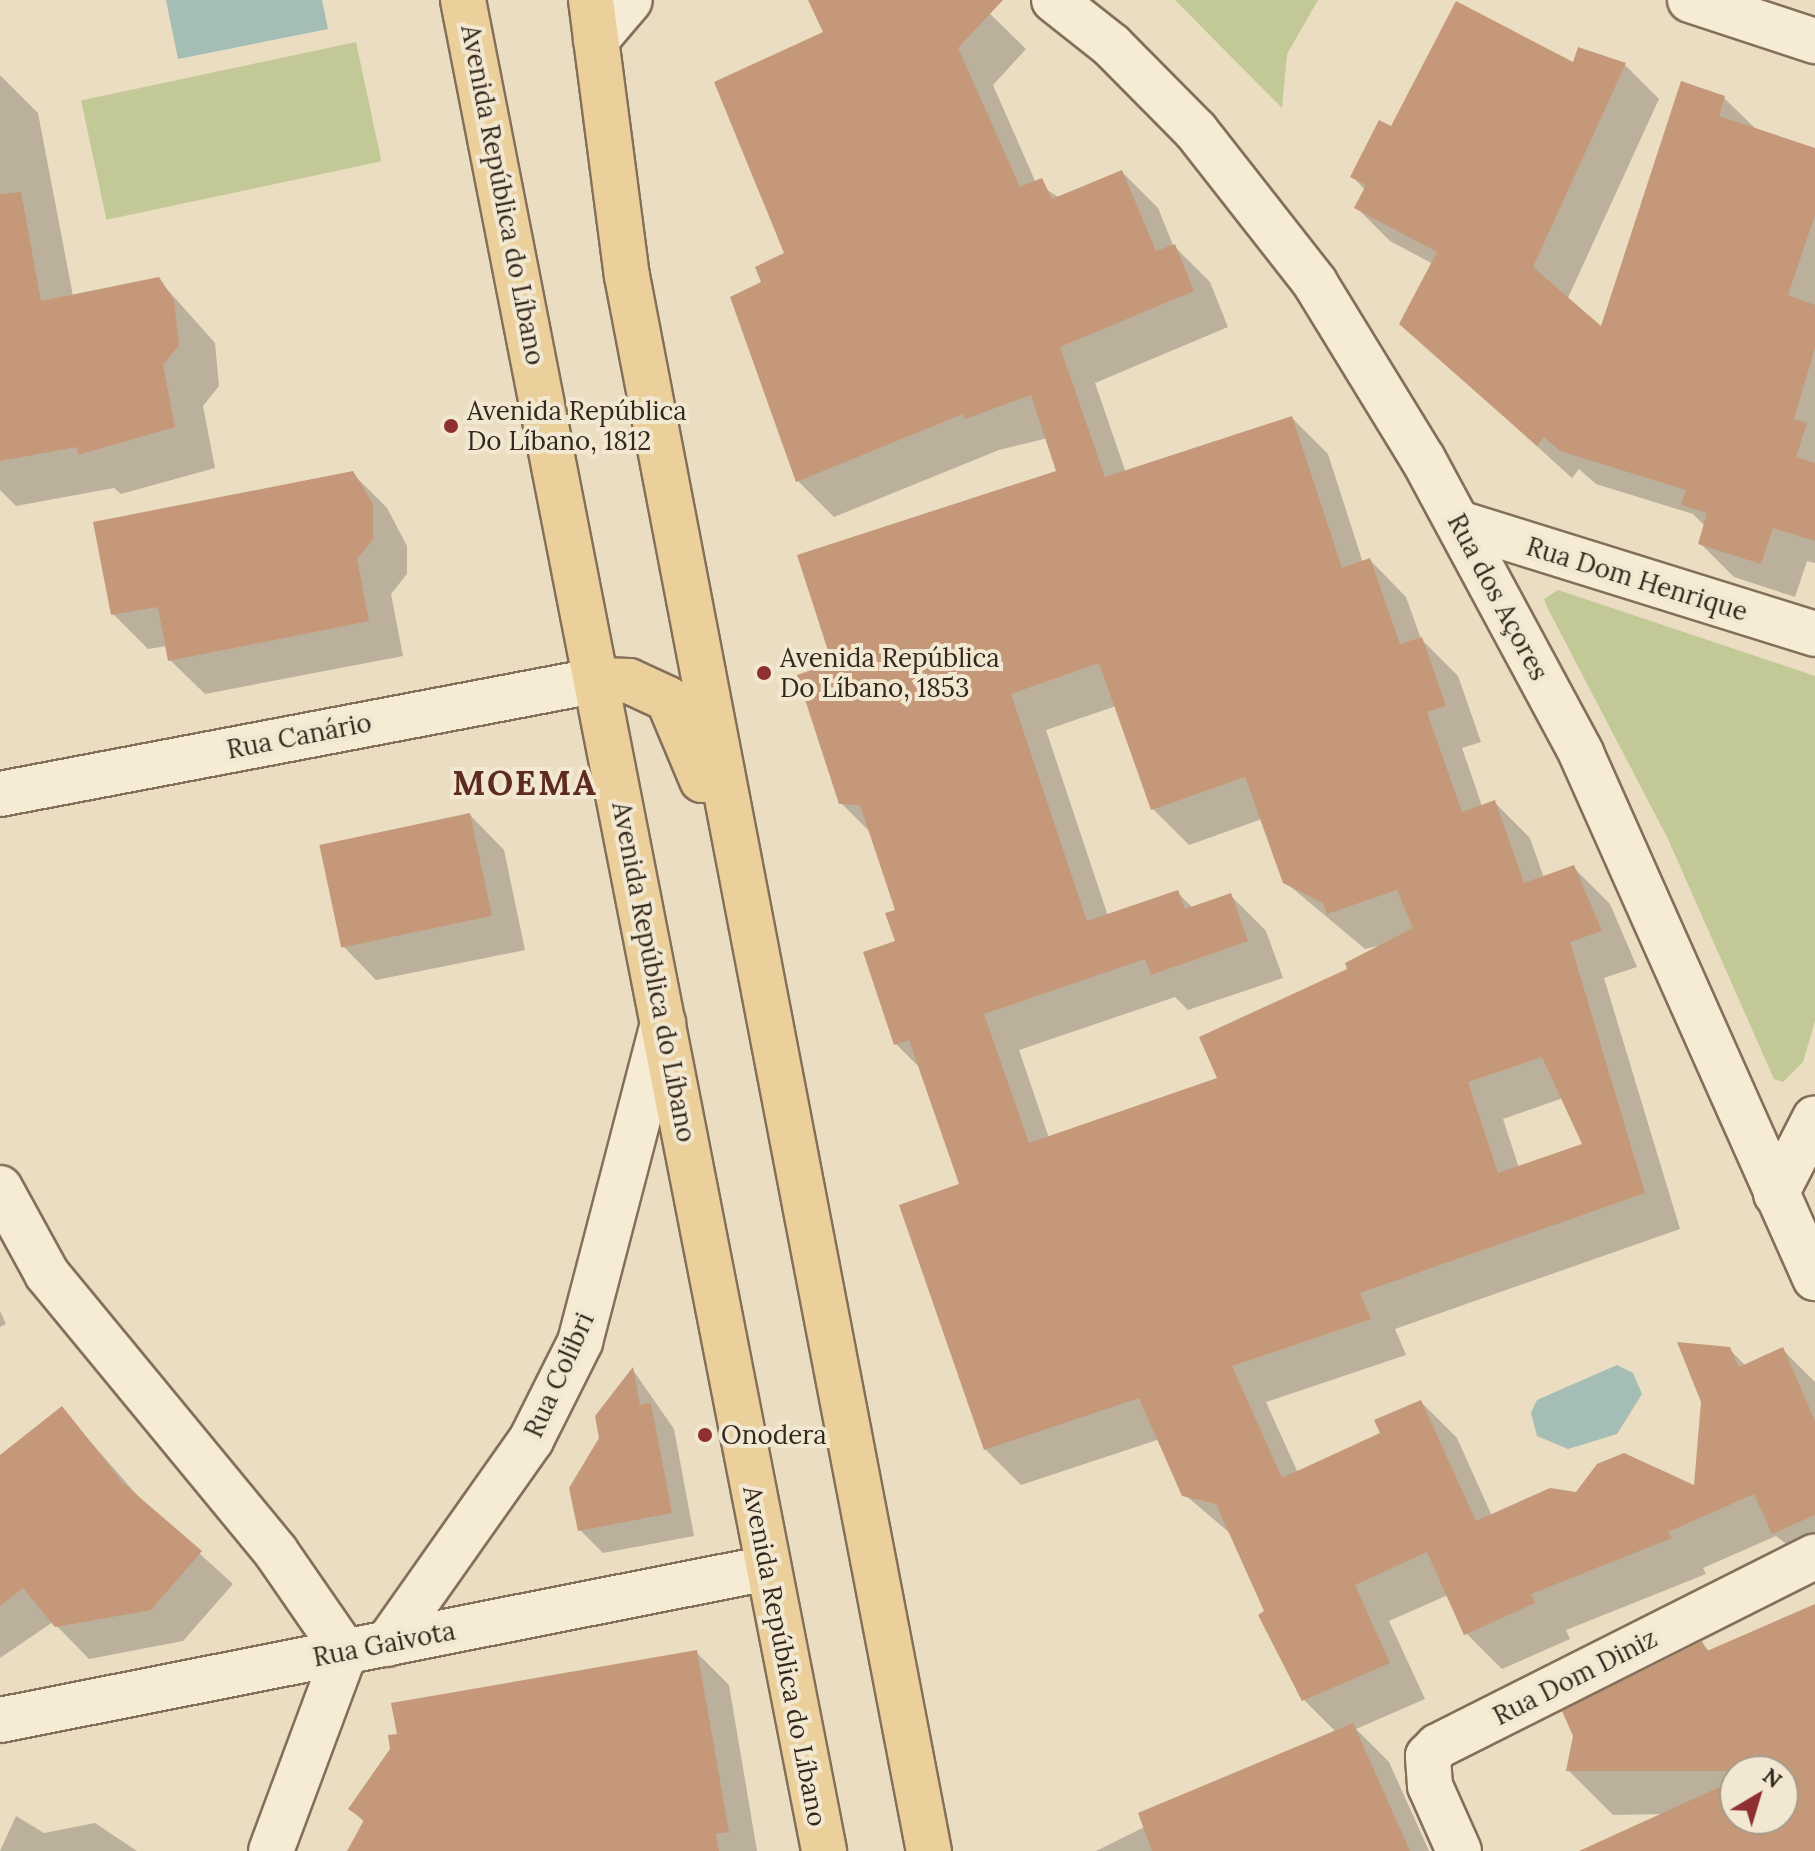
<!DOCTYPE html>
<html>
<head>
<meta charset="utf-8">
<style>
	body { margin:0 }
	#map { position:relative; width:1815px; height:1851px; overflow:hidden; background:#eaddc2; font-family:Lora,serif }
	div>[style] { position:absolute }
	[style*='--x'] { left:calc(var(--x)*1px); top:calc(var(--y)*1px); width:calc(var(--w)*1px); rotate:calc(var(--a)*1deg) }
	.green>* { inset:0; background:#c3c897; transform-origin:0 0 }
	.water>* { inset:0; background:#a4bdb5 }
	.shadow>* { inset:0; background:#0003 }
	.building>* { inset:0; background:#c6987a; transform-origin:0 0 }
	.roads { filter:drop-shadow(2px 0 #836f5a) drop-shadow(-2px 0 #836f5a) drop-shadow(0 2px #836f5a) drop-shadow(0 -2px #836f5a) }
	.street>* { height:44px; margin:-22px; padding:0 22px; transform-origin:22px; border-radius:22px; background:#f6ebd4 }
	.primary>* { height:44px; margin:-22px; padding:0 22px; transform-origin:22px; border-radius:22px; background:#ecd09c }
	.dots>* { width:22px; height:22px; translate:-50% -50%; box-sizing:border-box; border:4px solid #f2e8d1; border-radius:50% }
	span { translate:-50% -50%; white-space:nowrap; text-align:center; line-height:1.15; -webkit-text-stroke:8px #f2e8d1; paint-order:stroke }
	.street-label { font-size:26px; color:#34281e }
	.poi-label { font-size:26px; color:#34281e }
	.left { translate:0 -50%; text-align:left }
	.district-label { font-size:34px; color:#5d2b20; font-weight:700; letter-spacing:2px }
	.north { position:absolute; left:1719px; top:1755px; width:80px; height:80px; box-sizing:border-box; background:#f2e8d1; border:2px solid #a69b89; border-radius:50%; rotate:38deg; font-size:22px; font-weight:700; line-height:32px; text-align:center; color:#34281e }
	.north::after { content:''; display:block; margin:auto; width:28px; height:36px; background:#8e2f32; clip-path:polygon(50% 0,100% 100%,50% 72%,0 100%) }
</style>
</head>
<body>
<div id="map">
	<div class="green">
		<div style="clip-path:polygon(1175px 0,1318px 0,1287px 54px,1282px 108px)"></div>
		<div style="left:356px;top:42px;width:122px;height:281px;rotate:78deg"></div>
		<div style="clip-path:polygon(1558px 590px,1815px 676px,1815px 1021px,1803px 1062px,1783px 1082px,1774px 1079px,1668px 839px,1547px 607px,1544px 599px)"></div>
	</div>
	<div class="water">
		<div style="clip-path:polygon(166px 0,322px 0,328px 29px,178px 59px)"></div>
		<div style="clip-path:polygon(1617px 1365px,1633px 1373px,1642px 1394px,1617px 1434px,1568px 1449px,1537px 1436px,1531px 1413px,1537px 1400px)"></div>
	</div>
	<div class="shadow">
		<div style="clip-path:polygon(evenodd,810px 0,976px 0,1026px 49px,993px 85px,1036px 183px,1060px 198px,1122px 172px,1158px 208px,1173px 245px,1210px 282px,1228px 327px,1095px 383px,1126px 473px,1292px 418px,1328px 454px,1363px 563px,1370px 560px,1406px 597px,1421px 639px,1458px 676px,1481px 742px,1462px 748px,1482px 806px,1494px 802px,1530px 838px,1544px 878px,1574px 868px,1610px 904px,1637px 967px,1604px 978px,1680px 1229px,1395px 1329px,1406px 1355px,1266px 1402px,1298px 1473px,1383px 1434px,1421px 1402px,1457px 1438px,1492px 1516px,1577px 1494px,1696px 1488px,1729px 1349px,1746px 1366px,1783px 1350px,1815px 1382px,1815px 1567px,1776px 1536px,1703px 1568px,1706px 1574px,1566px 1630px,1570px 1639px,1502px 1669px,1466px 1633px,1448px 1595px,1389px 1621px,1425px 1699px,1356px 1729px,1389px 1762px,1429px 1851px,1096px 1851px,1336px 1732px,1304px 1700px,1260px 1616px,1267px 1612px,1231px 1534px,1184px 1494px,1160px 1439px,1021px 1485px,985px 1449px,961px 1186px,921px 1069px,896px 1044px,898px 911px,871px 833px,841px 803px,834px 664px,1059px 472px,1048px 438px,999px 450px,834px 517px,798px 481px,764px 283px,786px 254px,826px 33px,810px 0,1116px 706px,1153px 809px,1189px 845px,1262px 819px,1285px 882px,1365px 949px,1387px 944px,1220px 1079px,1049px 1138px,1019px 1050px,1175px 997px,1188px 1010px,1283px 978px,1266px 931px,1230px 895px,1193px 908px,1178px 893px,1108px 916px,1046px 730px,1116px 706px,810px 0,1563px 1098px,1585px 1145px,1519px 1168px,1503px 1119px,1563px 1098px)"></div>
		<div style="clip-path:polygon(1579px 49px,1625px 65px,1659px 99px,1567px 300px,1602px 330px,1724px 98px,1757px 130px,1815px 150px,1815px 563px,1807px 561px,1795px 597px,1734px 577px,1700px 543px,1705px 526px,1693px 514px,1596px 484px,1579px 469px,1572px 478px,1402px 324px,1433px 264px,1390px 241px,1356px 207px,1365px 190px,1352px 176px,1392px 129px,1574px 65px)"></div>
		<div style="clip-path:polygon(0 75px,38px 113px,73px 296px,158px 279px,215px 343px,219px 386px,203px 406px,215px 468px,121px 494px,114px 488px,16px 506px,0 490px)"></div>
		<div style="clip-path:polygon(352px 473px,387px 508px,407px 546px,407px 574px,391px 594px,403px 656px,205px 694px,170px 660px,167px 646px,148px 649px,113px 614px)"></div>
		<div style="clip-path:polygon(470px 815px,504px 850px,525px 950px,376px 980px,342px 945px)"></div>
		<div style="clip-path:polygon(0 1311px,6px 1324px,0 1327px)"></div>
		<div style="clip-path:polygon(633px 1370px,674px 1429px,694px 1536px,603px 1553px,580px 1530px)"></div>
		<div style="clip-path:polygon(62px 1409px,144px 1503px,233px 1584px,183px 1641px,89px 1659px,53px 1622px,0 1658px,0 1458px)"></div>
		<div style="clip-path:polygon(evenodd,1815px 1606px,1815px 1851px,1584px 1851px,1665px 1814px,1613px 1815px,1569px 1771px,1702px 1643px,1710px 1652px,1815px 1606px,1735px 1771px,1783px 1771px,1783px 1819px,1735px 1819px,1735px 1771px)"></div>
		<div style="clip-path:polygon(697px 1653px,729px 1685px,757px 1851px,366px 1851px,382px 1840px,350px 1808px)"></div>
		<div style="clip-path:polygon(16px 1816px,44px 1833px,95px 1823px,137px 1851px,0 1851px)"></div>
	</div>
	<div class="building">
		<div style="clip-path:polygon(evenodd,808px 0,1003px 0,958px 48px,1020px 187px,1042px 178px,1052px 199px,1122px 170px,1156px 251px,1175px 244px,1194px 291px,1060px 347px,1105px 477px,1292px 416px,1342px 568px,1370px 558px,1400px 644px,1422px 637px,1446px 706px,1427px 712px,1462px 812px,1495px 800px,1524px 883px,1574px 865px,1602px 931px,1570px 942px,1645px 1193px,1360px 1293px,1371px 1319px,1232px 1366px,1282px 1478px,1380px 1433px,1374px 1420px,1421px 1400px,1476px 1521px,1550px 1488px,1576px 1492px,1597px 1464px,1624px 1453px,1694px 1485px,1701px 1402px,1677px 1342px,1730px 1347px,1739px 1367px,1783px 1347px,1815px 1421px,1815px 1515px,1772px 1534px,1754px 1494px,1668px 1532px,1672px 1538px,1531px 1594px,1535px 1603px,1464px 1635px,1427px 1552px,1355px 1585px,1390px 1663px,1302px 1701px,1258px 1615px,1264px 1611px,1216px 1504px,1182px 1496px,1139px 1398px,984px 1450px,899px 1205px,959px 1184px,909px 1040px,894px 1045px,863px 952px,895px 941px,885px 913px,895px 910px,860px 805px,839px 804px,797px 675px,832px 663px,797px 555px,1056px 471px,1031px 395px,965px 419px,963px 414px,796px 482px,730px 297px,761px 282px,755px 267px,784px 253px,714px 82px,823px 32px,808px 0,1099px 663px,1151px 810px,1245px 777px,1283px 883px,1323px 903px,1327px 914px,1397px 890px,1413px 928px,1345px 963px,1347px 969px,1199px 1037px,1217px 1078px,1029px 1143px,984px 1014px,1145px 959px,1151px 975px,1248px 941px,1231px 893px,1185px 909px,1178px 890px,1087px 921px,1011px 694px,1099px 663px,808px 0,1542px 1057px,1582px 1144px,1498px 1173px,1468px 1082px,1542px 1057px)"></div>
		<div style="clip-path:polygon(1456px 1px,1573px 62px,1578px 47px,1626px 63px,1533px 267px,1601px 326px,1681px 81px,1725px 96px,1719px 116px,1815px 148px,1815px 215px,1788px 295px,1815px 305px,1815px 348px,1794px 419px,1807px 423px,1796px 457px,1815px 463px,1815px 541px,1773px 528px,1761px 564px,1698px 544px,1707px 513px,1681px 505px,1686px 490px,1560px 451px,1544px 437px,1537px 446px,1399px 324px,1437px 252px,1354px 208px,1366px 185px,1350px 177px,1379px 120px,1391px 126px)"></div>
		<div style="clip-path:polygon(21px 192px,41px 301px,159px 277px,174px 300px,179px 345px,163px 365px,175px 427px,78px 455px,77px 447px,0 461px,0 194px)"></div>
		<div style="clip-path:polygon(353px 471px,373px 504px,373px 539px,357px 559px,369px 621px,168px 661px,158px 607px,111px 615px,93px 522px)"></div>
		<div style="left:470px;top:813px;width:105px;height:154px;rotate:78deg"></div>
		<div style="clip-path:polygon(633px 1367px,640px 1405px,651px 1403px,672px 1513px,578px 1531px,569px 1488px,599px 1438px,595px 1416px)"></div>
		<div style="clip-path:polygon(62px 1406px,123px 1483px,202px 1551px,151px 1610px,55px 1627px,23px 1588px,0 1606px,0 1455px)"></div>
		<div style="clip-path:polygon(1815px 1604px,1815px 1851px,1579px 1851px,1735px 1780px,1735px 1819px,1783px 1819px,1783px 1771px,1566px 1771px,1573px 1736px,1562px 1711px,1702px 1641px,1707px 1651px)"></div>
		<div style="clip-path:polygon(697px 1650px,729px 1832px,716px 1834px,719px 1851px,347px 1851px,364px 1820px,348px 1809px,390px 1749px,388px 1735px,397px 1734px,391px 1703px)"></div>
		<div style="clip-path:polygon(1353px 1723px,1410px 1851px,1152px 1851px,1138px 1813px)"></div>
	</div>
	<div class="roads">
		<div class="street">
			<div style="--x:1054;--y:0;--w:73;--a:38.3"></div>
			<div style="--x:1111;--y:45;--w:121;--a:45.3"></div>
			<div style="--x:1196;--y:131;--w:193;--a:51.9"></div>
			<div style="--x:1315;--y:283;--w:206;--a:58.5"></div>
			<div style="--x:1423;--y:459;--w:334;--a:61.7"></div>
			<div style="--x:1581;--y:753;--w:575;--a:65.98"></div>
			<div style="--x:1690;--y:0;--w:132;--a:18.2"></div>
			<div style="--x:596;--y:40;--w:52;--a:-49.6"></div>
			<div style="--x:1459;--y:523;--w:373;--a:17.3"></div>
			<div style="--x:0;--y:794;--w:610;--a:-10.78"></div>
			<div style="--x:0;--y:1188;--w:98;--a:61.3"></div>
			<div style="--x:47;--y:1274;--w:360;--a:50.5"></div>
			<div style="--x:276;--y:1552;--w:121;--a:55.4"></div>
			<div style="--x:345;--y:1652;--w:212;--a:110.4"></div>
			<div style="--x:1776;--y:1194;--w:85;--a:-62.8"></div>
			<div style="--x:387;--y:1644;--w:250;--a:-54.8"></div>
			<div style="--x:531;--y:1440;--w:110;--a:-63.4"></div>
			<div style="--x:580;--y:1342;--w:330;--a:-75.4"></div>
			<div style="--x:0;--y:1720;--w:783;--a:-11.2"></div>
			<div style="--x:1459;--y:1851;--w:71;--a:-114"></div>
			<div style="--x:1430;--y:1786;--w:30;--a:-94"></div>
			<div style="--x:1428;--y:1756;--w:14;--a:-45"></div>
			<div style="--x:1438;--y:1746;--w:422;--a:-26.7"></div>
		</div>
		<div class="primary">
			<div style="--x:463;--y:0;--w:1886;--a:78.96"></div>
			<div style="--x:591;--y:0;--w:278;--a:82.6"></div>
			<div style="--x:627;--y:276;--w:1604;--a:79.15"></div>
			<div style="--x:599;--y:680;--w:30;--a:2"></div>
			<div style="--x:629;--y:681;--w:43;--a:24.8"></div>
			<div style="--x:668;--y:699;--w:88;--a:67.2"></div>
		</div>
	</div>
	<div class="dots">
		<div style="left:451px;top:426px;background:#8e2f32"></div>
		<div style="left:764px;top:673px;background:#8e2f32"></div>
		<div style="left:705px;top:1435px;background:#8e2f32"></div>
	</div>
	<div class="street-label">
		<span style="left:503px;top:195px;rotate:79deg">Avenida República do Líbano</span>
		<span style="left:1637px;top:579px;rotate:17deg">Rua Dom Henrique</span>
		<span style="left:1498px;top:597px;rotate:62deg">Rua dos Açores</span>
		<span style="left:299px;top:736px;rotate:-11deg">Rua Canário</span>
		<span style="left:654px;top:972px;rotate:79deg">Avenida República do Líbano</span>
		<span style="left:559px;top:1375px;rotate:-66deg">Rua Colibri</span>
		<span style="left:384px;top:1644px;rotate:-11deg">Rua Gaivota</span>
		<span style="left:785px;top:1656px;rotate:79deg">Avenida República do Líbano</span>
		<span style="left:1575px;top:1677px;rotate:-27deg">Rua Dom Diniz</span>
	</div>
	<div class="poi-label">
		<span class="left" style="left:467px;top:426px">Avenida República<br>Do Líbano, 1812</span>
		<span class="left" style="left:780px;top:673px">Avenida República<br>Do Líbano, 1853</span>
		<span class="left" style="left:721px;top:1435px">Onodera</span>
	</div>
	<div class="district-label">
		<span style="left:525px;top:783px">MOEMA</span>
	</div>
	<div class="north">N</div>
</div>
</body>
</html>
